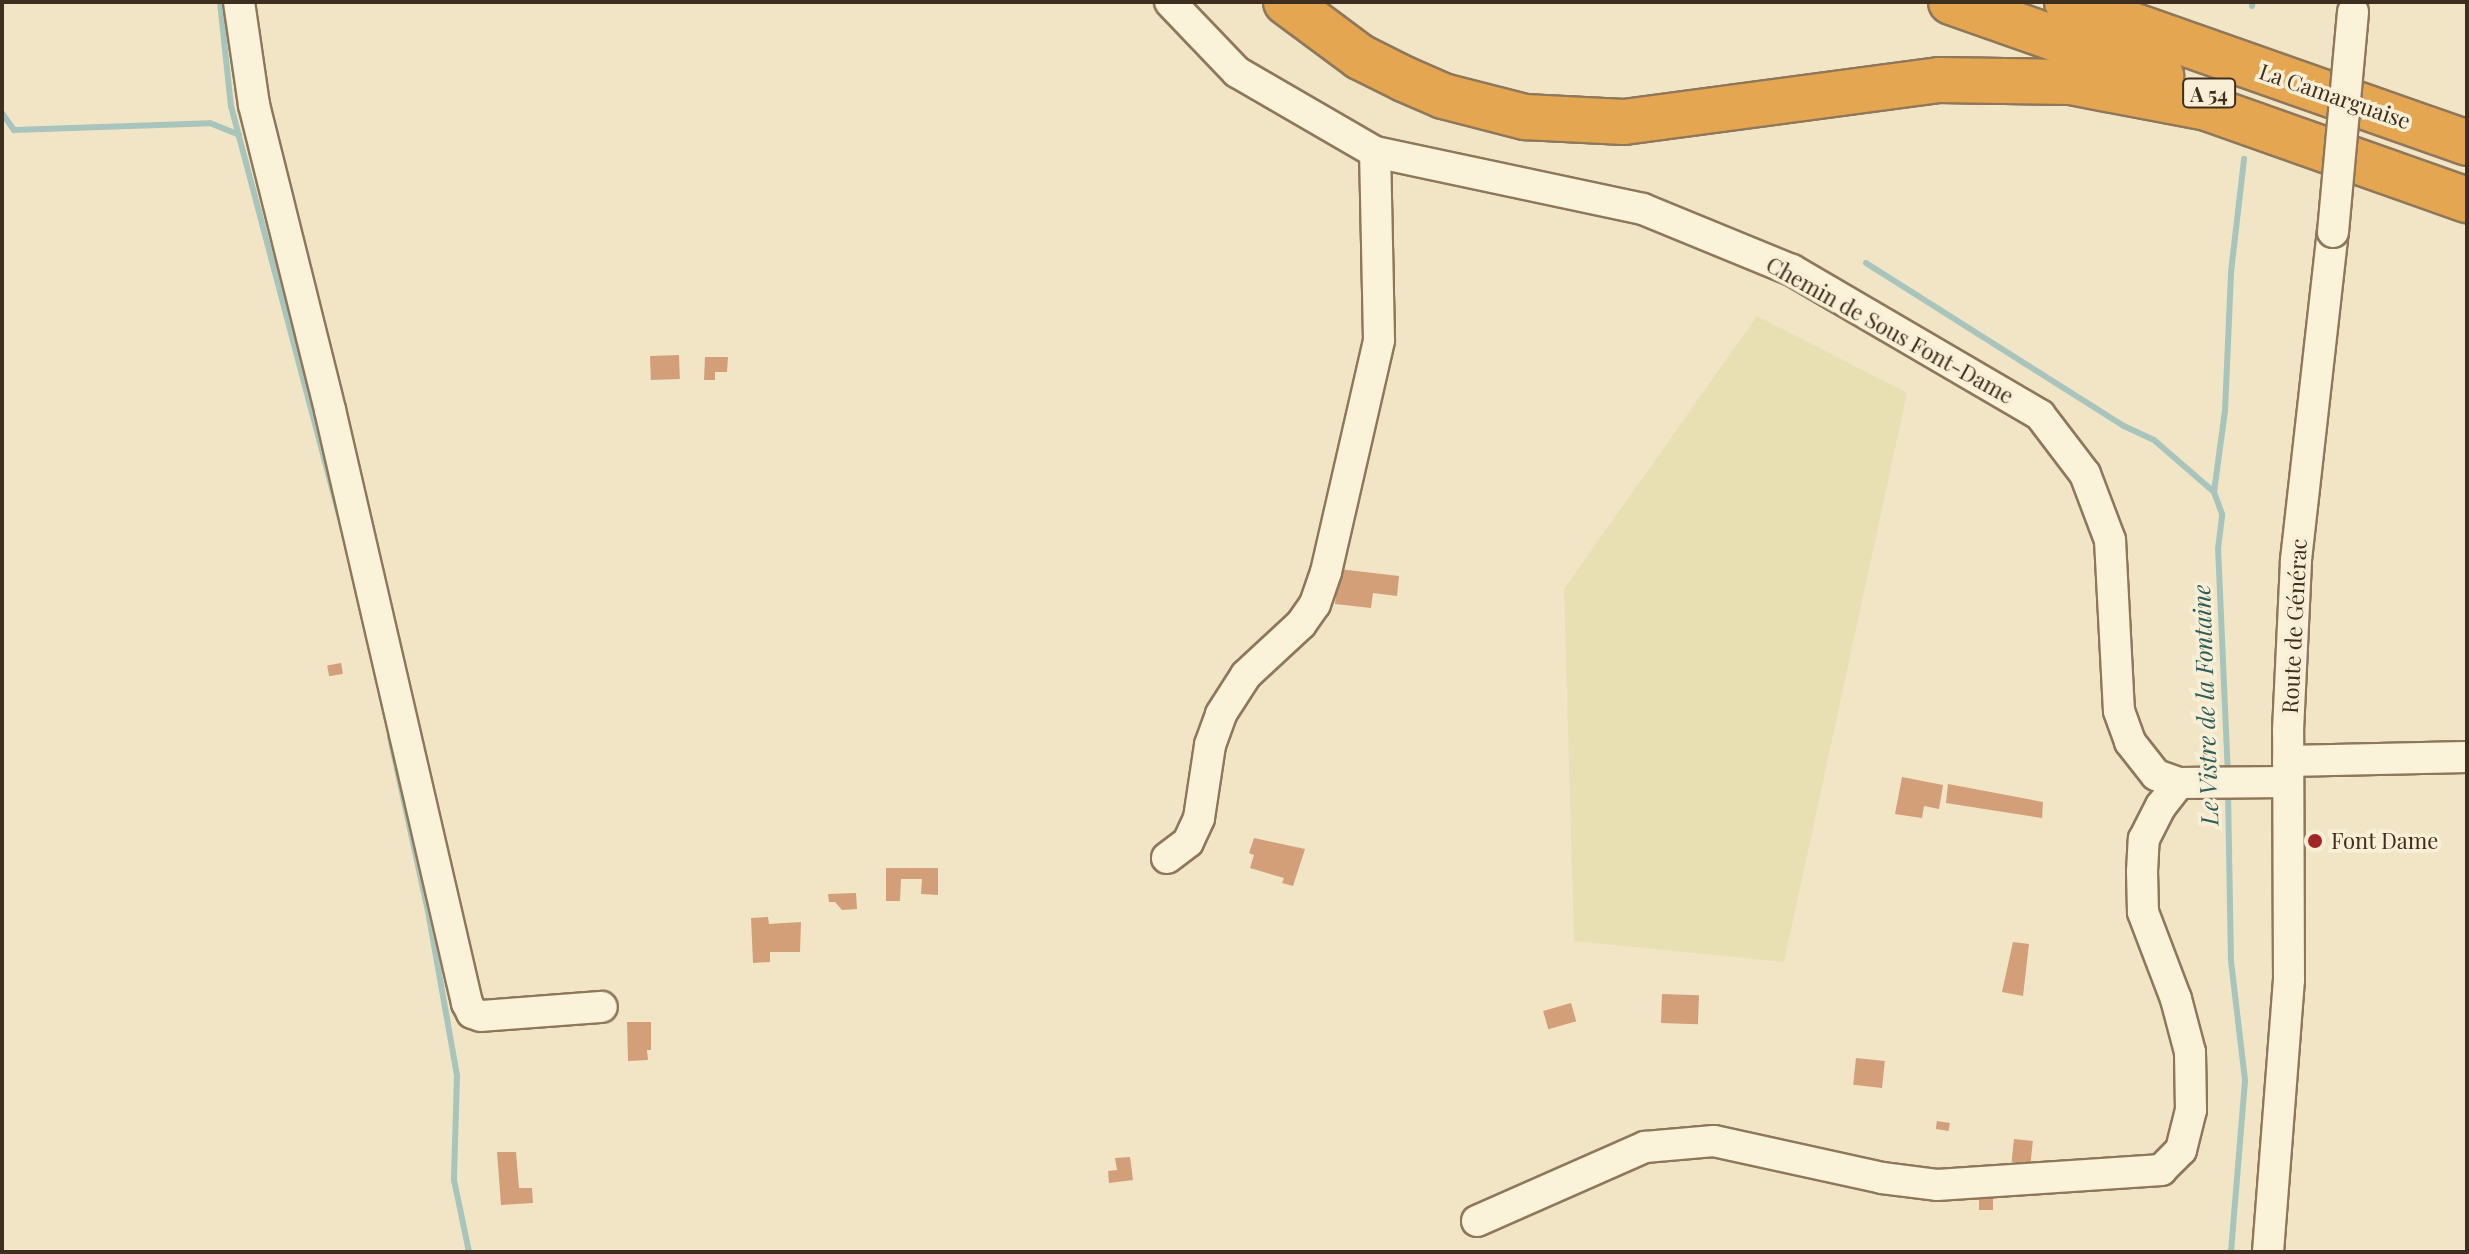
<!DOCTYPE html>
<html>
<head>
<meta charset="utf-8">
<style>
	body { margin:0 }
	#map { position:relative; width:2469px; height:1254px; overflow:hidden; background:#f1e5c6; font-family:"Playfair Display",serif }
	div>[style] { position:absolute }
	[style*='--x'] { left:calc(var(--x)*1px); top:calc(var(--y)*1px); width:calc(var(--w)*1px); rotate:calc(var(--a)*1deg) }
	.farmland>* { inset:0; background:#e8e0b3 }
	.stream>* { height:6px; margin:-3px; padding:0 3px; transform-origin:3px; border-radius:3px; background:#a8c5bd }
	.building>* { inset:0; background:#d29f79; transform-origin:0 0 }
	.roads { filter:drop-shadow(2px 0 #8f775a) drop-shadow(-2px 0 #8f775a) drop-shadow(0 2px #8f775a) drop-shadow(0 -2px #8f775a) }
	.minor>* { height:30px; margin:-15px; padding:0 15px; transform-origin:15px; border-radius:15px; background:#fbf2da }
	.highway>* { height:44px; margin:-22px; padding:0 22px; transform-origin:22px; border-radius:22px; background:#e5a652 }
	.bridges { filter:drop-shadow(2px 0 #8f775a) drop-shadow(-2px 0 #8f775a) drop-shadow(0 2px #8f775a) drop-shadow(0 -2px #8f775a) }
	.minor-bridge>* { height:30px; margin:-15px; padding:0 15px; transform-origin:15px; border-radius:15px; background:#fbf2da }
	.dots>* { width:22px; height:22px; translate:-50% -50%; box-sizing:border-box; border:4px solid #f8efd6; border-radius:50% }
	span { translate:-50% -50%; white-space:nowrap; text-align:center; line-height:1.15; -webkit-text-stroke:7px #f8efd6; paint-order:stroke }
	.shield-label span { padding:2px 6px; background:#f8efd6; border:2px solid; border-radius:6px; -webkit-text-stroke-width:0 }
	.shield-label { font-size:20px; color:#3e2e1f; font-weight:700 }
	.street-label { font-size:22px; color:#3e2e1f }
	.poi-label { font-size:22px; color:#3e2e1f }
	.left { translate:0 -50%; text-align:left }
	.water-label { font-size:24px; color:#2d5e5c; font-style:italic }
	.frame { position:absolute; inset:0; border:4px solid #3e2e1f; pointer-events:none }
</style>
</head>
<body>
<div id="map">
	<div class="farmland">
		<div style="clip-path:polygon(1757px 316px,1907px 393px,1784px 962px,1574px 941px,1564px 589px)"></div>
	</div>
	<div class="stream">
		<div style="--x:220;--y:2;--w:105;--a:84"></div>
		<div style="--x:231;--y:106;--w:440;--a:75.2"></div>
		<div style="--x:2252;--y:6;--w:4;--a:-76"></div>
		<div style="--x:2;--y:113;--w:21;--a:55"></div>
		<div style="--x:14;--y:130;--w:196;--a:-2"></div>
		<div style="--x:210;--y:123;--w:31;--a:22"></div>
		<div style="--x:1866;--y:263;--w:305;--a:32.3"></div>
		<div style="--x:2124;--y:426;--w:33;--a:25"></div>
		<div style="--x:2154;--y:440;--w:79;--a:40.9"></div>
		<div style="--x:390;--y:737;--w:178;--a:77.7"></div>
		<div style="--x:428;--y:911;--w:168;--a:80"></div>
		<div style="--x:457;--y:1076;--w:104;--a:91.7"></div>
		<div style="--x:454;--y:1180;--w:74;--a:78.2"></div>
		<div style="--x:2228;--y:776;--w:227;--a:-92.5"></div>
		<div style="--x:2218;--y:549;--w:35;--a:-83"></div>
		<div style="--x:2222;--y:514;--w:23;--a:-110"></div>
		<div style="--x:2214;--y:492;--w:82;--a:-82.3"></div>
		<div style="--x:2225;--y:411;--w:139;--a:-87.5"></div>
		<div style="--x:2231;--y:272;--w:114;--a:-83.4"></div>
		<div style="--x:2228;--y:791;--w:170;--a:89"></div>
		<div style="--x:2231;--y:961;--w:121;--a:83.3"></div>
		<div style="--x:2245;--y:1081;--w:172;--a:94.7"></div>
	</div>
	<div class="building">
		<div style="left:679px;top:355px;width:24px;height:29px;rotate:88deg"></div>
		<div style="clip-path:polygon(705px 357px,728px 357px,727px 372px,715px 372px,715px 380px,704px 380px)"></div>
		<div style="clip-path:polygon(1339px 569px,1399px 576px,1397px 596px,1373px 593px,1371px 608px,1335px 604px)"></div>
		<div style="left:341px;top:663px;width:11px;height:14px;rotate:80deg"></div>
		<div style="clip-path:polygon(1902px 777px,1943px 785px,1939px 809px,1924px 806px,1922px 818px,1895px 814px)"></div>
		<div style="clip-path:polygon(1948px 784px,2043px 802px,2042px 818px,1946px 803px)"></div>
		<div style="clip-path:polygon(1254px 838px,1305px 849px,1293px 886px,1282px 883px,1284px 878px,1250px 868px,1254px 855px,1249px 853px)"></div>
		<div style="clip-path:polygon(886px 868px,938px 868px,938px 895px,921px 894px,922px 879px,901px 879px,900px 901px,886px 901px)"></div>
		<div style="clip-path:polygon(856px 893px,857px 909px,842px 910px,835px 902px,829px 902px,828px 894px)"></div>
		<div style="clip-path:polygon(768px 917px,769px 924px,801px 922px,800px 952px,770px 952px,770px 962px,753px 963px,751px 918px)"></div>
		<div style="clip-path:polygon(2013px 942px,2029px 944px,2023px 996px,2002px 992px)"></div>
		<div style="left:1662px;top:994px;width:37px;height:29px;rotate:2deg"></div>
		<div style="left:1571px;top:1003px;width:19px;height:29px;rotate:74deg"></div>
		<div style="clip-path:polygon(627px 1022px,651px 1022px,651px 1050px,647px 1050px,648px 1060px,628px 1061px)"></div>
		<div style="left:1856px;top:1058px;width:29px;height:27px;rotate:6deg"></div>
		<div style="left:1937px;top:1121px;width:13px;height:8px;rotate:9deg"></div>
		<div style="left:2014px;top:1139px;width:19px;height:23px;rotate:6deg"></div>
		<div style="clip-path:polygon(497px 1152px,516px 1152px,519px 1188px,532px 1188px,533px 1203px,501px 1205px)"></div>
		<div style="clip-path:polygon(1130px 1157px,1133px 1180px,1109px 1183px,1108px 1171px,1117px 1170px,1115px 1158px)"></div>
		<div style="left:1979px;top:1197px;width:14px;height:13px"></div>
	</div>
	<div class="roads">
		<div class="minor">
			<div style="--x:239;--y:2;--w:104;--a:81.7"></div>
			<div style="--x:254;--y:105;--w:314;--a:76"></div>
			<div style="--x:330;--y:410;--w:609;--a:76.99"></div>
			<div style="--x:467;--y:1003;--w:11;--a:63"></div>
			<div style="--x:472;--y:1013;--w:9;--a:18"></div>
			<div style="--x:481;--y:1016;--w:121;--a:-4.3"></div>
			<div style="--x:1170;--y:2;--w:97;--a:46.3"></div>
			<div style="--x:1237;--y:72;--w:160;--a:30.1"></div>
			<div style="--x:1375;--y:152;--w:274;--a:12"></div>
			<div style="--x:1643;--y:209;--w:161;--a:22.3"></div>
			<div style="--x:1792;--y:270;--w:287;--a:30.3"></div>
			<div style="--x:2040;--y:415;--w:74;--a:52.7"></div>
			<div style="--x:2085;--y:474;--w:71;--a:69.3"></div>
			<div style="--x:2110;--y:540;--w:171;--a:87"></div>
			<div style="--x:2119;--y:711;--w:33;--a:70"></div>
			<div style="--x:2130;--y:742;--w:42;--a:51.8"></div>
			<div style="--x:2156;--y:775;--w:24;--a:19"></div>
			<div style="--x:2179;--y:783;--w:109;--a:-0.5"></div>
			<div style="--x:2288;--y:761;--w:179;--a:-1.3"></div>
			<div style="--x:1167;--y:858;--w:26;--a:-37"></div>
			<div style="--x:1188;--y:842;--w:26;--a:-65"></div>
			<div style="--x:1199;--y:818;--w:74;--a:-81.4"></div>
			<div style="--x:1210;--y:745;--w:33;--a:-70"></div>
			<div style="--x:1221;--y:714;--w:46;--a:-57.3"></div>
			<div style="--x:1246;--y:675;--w:75;--a:-42.8"></div>
			<div style="--x:1301;--y:624;--w:24;--a:-55"></div>
			<div style="--x:1315;--y:604;--w:34;--a:-71"></div>
			<div style="--x:1326;--y:572;--w:238;--a:-77.1"></div>
			<div style="--x:1379;--y:340;--w:188;--a:-91.2"></div>
			<div style="--x:1477;--y:1221;--w:184;--a:-23.8"></div>
			<div style="--x:1645;--y:1147;--w:69;--a:-5"></div>
			<div style="--x:1714;--y:1141;--w:172;--a:12.4"></div>
			<div style="--x:1882;--y:1178;--w:55;--a:7.3"></div>
			<div style="--x:1937;--y:1185;--w:225;--a:-3.8"></div>
			<div style="--x:2161;--y:1170;--w:28;--a:-45"></div>
			<div style="--x:2181;--y:1150;--w:41;--a:-76"></div>
			<div style="--x:2191;--y:1110;--w:58;--a:-91"></div>
			<div style="--x:2190;--y:1052;--w:55;--a:-104.8"></div>
			<div style="--x:2176;--y:999;--w:93;--a:-110.8"></div>
			<div style="--x:2143;--y:912;--w:40;--a:-91.4"></div>
			<div style="--x:2142;--y:872;--w:33;--a:-87"></div>
			<div style="--x:2144;--y:839;--w:37;--a:-63"></div>
			<div style="--x:2161;--y:806;--w:29;--a:-52"></div>
			<div style="--x:2268;--y:1252;--w:273;--a:-85.6"></div>
			<div style="--x:2289;--y:980;--w:249;--a:-90.2"></div>
			<div style="--x:2288;--y:731;--w:171;--a:-87.3"></div>
			<div style="--x:2296;--y:560;--w:330;--a:-83.6"></div>
		</div>
		<div class="highway">
			<div style="--x:1286;--y:2;--w:92;--a:36.6"></div>
			<div style="--x:1360;--y:57;--w:49;--a:26.6"></div>
			<div style="--x:1404;--y:79;--w:43;--a:23.6"></div>
			<div style="--x:1443;--y:96;--w:85;--a:14.4"></div>
			<div style="--x:1525;--y:117;--w:99;--a:2.9"></div>
			<div style="--x:1624;--y:122;--w:318;--a:-7.6"></div>
			<div style="--x:1939;--y:80;--w:131;--a:0.9"></div>
			<div style="--x:2070;--y:82;--w:139;--a:10.7"></div>
			<div style="--x:2207;--y:108;--w:276;--a:19.5"></div>
			<div style="--x:1951;--y:2;--w:223;--a:19.4"></div>
			<div style="--x:2067;--y:2;--w:424;--a:19.4"></div>
		</div>
	</div>
	<div class="bridges">
		<div class="minor-bridge">
			<div style="--x:2333;--y:232;--w:221;--a:-84.8"></div>
		</div>
	</div>
	<div class="dots">
		<div style="left:2315px;top:841px;background:#a22625"></div>
	</div>
	<div class="shield-label">
		<span style="left:2209px;top:93px">A 54</span>
	</div>
	<div class="street-label">
		<span style="left:2335px;top:96px;rotate:19deg">La Camarguaise</span>
		<span style="left:1890px;top:330px;rotate:29deg">Chemin de Sous Font-Dame</span>
		<span style="left:2294px;top:626px;rotate:-87deg">Route de Générac</span>
	</div>
	<div class="poi-label">
		<span class="left" style="left:2331px;top:841px">Font Dame</span>
	</div>
	<div class="water-label">
		<span style="left:2205px;top:705px;rotate:-92deg">Le Vistre de la Fontaine</span>
	</div>
	<div class="frame"></div>
</div>
</body>
</html>
